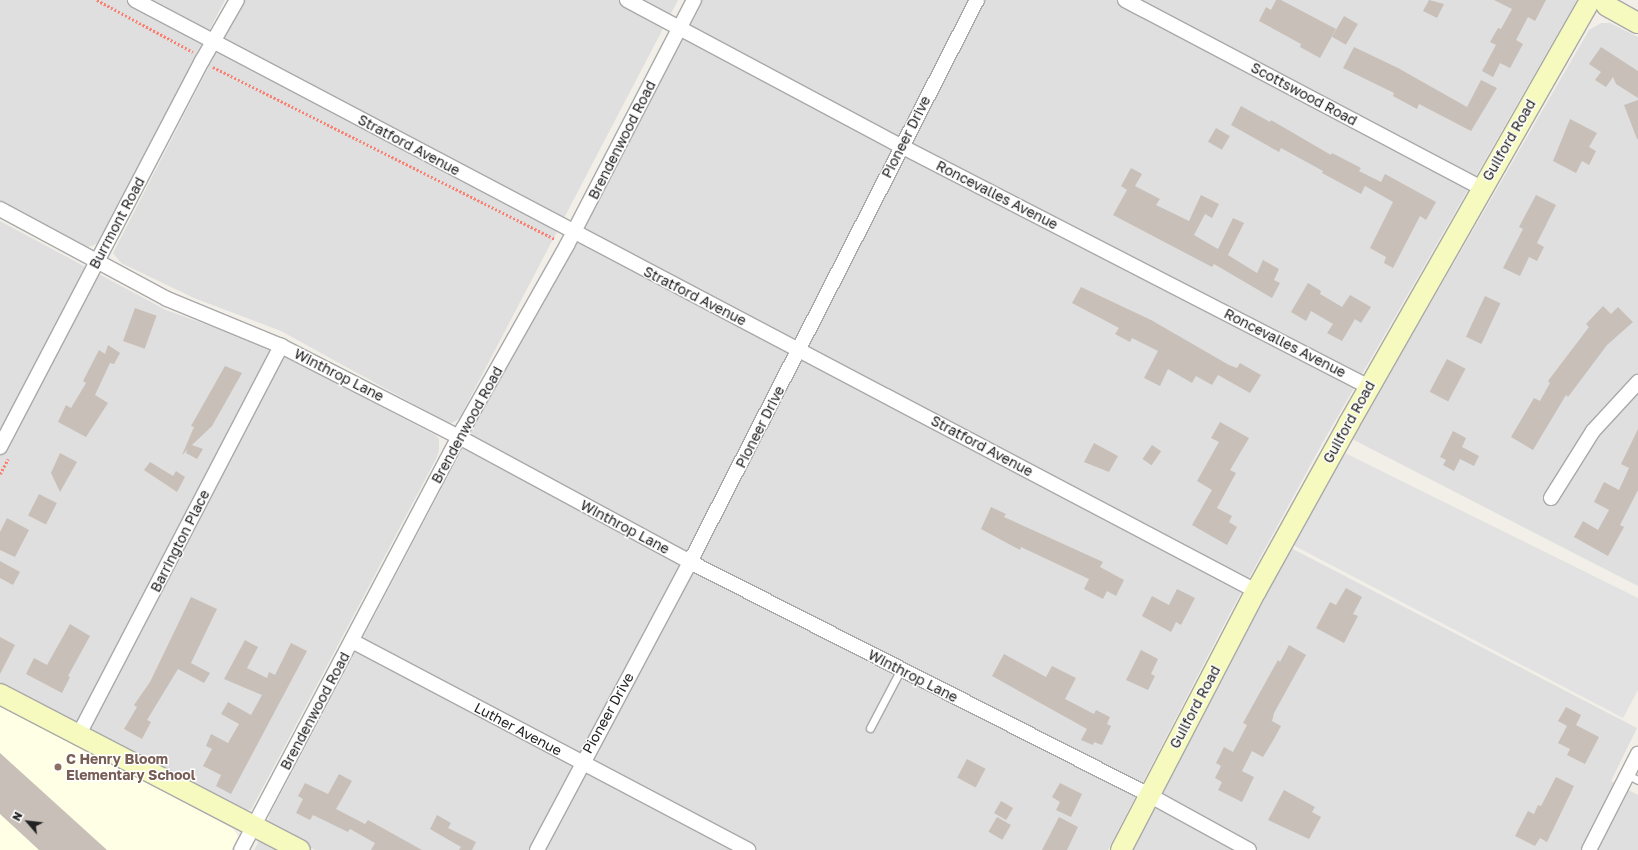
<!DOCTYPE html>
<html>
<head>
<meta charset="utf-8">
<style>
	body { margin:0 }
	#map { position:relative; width:1638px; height:850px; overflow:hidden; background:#f2efe9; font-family:"Golos Text",sans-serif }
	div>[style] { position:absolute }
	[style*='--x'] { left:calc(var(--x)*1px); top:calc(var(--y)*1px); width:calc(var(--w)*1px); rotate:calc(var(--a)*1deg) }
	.residential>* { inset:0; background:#e0dfdf }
	.education>* { inset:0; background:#ffffe5 }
	.parking>* { inset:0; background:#e2e2e2 }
	.building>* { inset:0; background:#c7bfb8; transform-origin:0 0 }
	.path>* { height:2.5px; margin-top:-1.25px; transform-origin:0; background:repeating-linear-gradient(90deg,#fa8072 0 2px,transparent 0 4px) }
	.roads { filter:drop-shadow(1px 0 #a9a9a9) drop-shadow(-1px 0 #a9a9a9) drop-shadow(0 1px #a9a9a9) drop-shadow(0 -1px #a9a9a9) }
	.lane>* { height:7px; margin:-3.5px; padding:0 3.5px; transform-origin:3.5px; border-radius:3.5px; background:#fff }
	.street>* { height:14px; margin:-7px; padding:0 7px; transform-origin:7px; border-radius:7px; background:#fff }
	.secondary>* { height:20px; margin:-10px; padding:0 10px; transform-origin:10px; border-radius:10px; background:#f7fabf }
	.dots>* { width:11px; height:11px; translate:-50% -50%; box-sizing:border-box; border:2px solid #fff; border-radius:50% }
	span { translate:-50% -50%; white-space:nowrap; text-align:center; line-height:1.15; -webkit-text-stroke:3px #fff; paint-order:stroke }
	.street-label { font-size:14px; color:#222 }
	.education-label { font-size:14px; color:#785e54; font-weight:700 }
	.left { translate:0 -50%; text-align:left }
	.north { position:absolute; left:8px; top:802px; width:40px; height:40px; -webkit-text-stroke:3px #fff; paint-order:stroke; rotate:298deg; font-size:11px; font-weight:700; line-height:16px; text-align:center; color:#222 }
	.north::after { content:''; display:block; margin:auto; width:14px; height:18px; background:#222; clip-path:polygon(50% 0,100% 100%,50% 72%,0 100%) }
</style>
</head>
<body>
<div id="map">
	<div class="residential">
		<div style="clip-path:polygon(0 0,225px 0,98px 243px,92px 246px,87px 247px,0 201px)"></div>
		<div style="clip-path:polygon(243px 0,678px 0,459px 419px,452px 423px,446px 422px,281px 331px,194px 298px,121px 263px,113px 253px)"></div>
		<div style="clip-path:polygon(699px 0,1577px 0,1323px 442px,1230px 613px,1108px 850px,315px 850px,270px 826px,268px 821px,270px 814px)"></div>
		<div style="clip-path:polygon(1601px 23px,1610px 23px,1638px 37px,1638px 586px,1352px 439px,1589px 30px)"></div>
		<div style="clip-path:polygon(0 221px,166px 310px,261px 344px,435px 435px,439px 439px,439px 450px,437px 457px,251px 810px,241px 809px,0 684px)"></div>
		<div style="clip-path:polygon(1291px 548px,1637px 728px,1611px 781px,1638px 795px,1638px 850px,1133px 850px)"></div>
		<div style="clip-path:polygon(259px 841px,266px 841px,282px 850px,254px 850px)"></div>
	</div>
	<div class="education">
		<div style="clip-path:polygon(0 704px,233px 829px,238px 836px,232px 850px,0 850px)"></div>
	</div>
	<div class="parking">
		<div style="clip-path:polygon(1345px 453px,1638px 598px,1638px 690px,1623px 718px,1293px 545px)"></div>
	</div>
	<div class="building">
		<div style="clip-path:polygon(1276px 0,1281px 0,1336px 29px,1320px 58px,1300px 47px,1301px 44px,1259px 21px,1266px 7px,1271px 10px)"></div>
		<div style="clip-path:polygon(1429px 0,1444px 4px,1437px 18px,1423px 11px)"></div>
		<div style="clip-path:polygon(1494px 0,1546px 0,1535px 21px,1528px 17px,1516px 40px,1523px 44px,1510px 68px,1500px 63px,1493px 77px,1482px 71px,1496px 45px,1490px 42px,1498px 28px,1501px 29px,1512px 9px)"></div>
		<div style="left:1344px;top:16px;width:16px;height:24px;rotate:30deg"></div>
		<div style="clip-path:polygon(1354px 47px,1398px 68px,1467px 107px,1481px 80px,1497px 88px,1471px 131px,1419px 104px,1417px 109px,1393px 96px,1394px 93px,1343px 68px)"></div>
		<div style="clip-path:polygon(1601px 47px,1638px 71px,1638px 98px,1616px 84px,1613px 77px,1606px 87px,1595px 80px,1601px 72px,1589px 64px)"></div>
		<div style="clip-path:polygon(1638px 100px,1638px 139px,1637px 139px,1624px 105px)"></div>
		<div style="clip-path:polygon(1241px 106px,1270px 122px,1271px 120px,1331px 155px,1332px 153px,1361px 168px,1359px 171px,1381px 182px,1385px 174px,1436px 202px,1426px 220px,1420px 216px,1393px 268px,1384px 263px,1386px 257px,1370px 248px,1393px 202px,1365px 186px,1361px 194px,1322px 173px,1323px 171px,1281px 148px,1279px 152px,1231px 125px)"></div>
		<div style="clip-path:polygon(1570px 119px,1597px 133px,1589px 147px,1596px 151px,1589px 165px,1582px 161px,1576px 173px,1553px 161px)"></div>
		<div style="left:1216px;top:128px;width:16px;height:16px;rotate:30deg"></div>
		<div style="clip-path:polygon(1131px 168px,1142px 174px,1135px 186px,1160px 199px,1156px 205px,1189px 221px,1201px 195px,1219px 204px,1212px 218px,1205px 214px,1194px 235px,1218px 249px,1233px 218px,1244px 223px,1228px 255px,1257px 273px,1263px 260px,1279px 269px,1274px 280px,1280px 283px,1272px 298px,1214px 264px,1212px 267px,1113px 215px,1127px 190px,1121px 186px)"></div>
		<div style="clip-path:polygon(1536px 195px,1556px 205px,1537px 243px,1544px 247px,1537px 261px,1529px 257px,1520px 276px,1503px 268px,1523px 229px,1519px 227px)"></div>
		<div style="clip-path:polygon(1308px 283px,1321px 291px,1320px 294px,1342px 307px,1350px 295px,1371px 307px,1361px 323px,1355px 319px,1342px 341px,1327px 333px,1333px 324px,1311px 311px,1306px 321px,1291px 312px)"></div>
		<div style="clip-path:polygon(1081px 287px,1151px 320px,1229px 365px,1237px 368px,1240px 363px,1261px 375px,1250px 393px,1218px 375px,1212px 385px,1196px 376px,1192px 383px,1168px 369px,1160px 386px,1144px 378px,1158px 351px,1132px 338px,1130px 342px,1115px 334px,1119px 328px,1072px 303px)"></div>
		<div style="left:1485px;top:296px;width:17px;height:45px;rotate:25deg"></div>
		<div style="clip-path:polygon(1603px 306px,1611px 314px,1618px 307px,1633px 322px,1607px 345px,1568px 397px,1566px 395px,1533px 450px,1511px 437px,1534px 398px,1540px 401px,1550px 383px,1548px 381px,1589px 327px,1586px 324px)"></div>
		<div style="left:135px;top:308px;width:23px;height:35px;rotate:20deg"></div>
		<div style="clip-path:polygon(108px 345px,120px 353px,114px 364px,110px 363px,95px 395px,108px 403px,86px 437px,58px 422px,66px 405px,71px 408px,86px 383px,83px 381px,99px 350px,105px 354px)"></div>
		<div style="left:1447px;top:359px;width:21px;height:37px;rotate:28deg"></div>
		<div style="clip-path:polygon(225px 366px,242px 373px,212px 426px,192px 445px,203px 449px,197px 459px,186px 453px,188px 449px,182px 455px,194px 427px,191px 426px)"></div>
		<div style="clip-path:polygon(1220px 422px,1249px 438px,1230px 470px,1236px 473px,1217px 508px,1232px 516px,1229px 522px,1237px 527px,1227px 545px,1192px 525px,1212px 490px,1197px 481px,1219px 442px,1211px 438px)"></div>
		<div style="clip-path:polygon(1638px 429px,1638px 490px,1620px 525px,1624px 527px,1608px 556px,1574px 537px,1583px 521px,1598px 530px,1609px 510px,1594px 502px,1604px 482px,1619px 490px,1629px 468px,1621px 464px)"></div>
		<div style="clip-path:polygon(1453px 431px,1466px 438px,1462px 447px,1479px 456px,1474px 466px,1460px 459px,1454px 471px,1443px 465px,1446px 460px,1440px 457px)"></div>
		<div style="clip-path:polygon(1094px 443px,1118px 456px,1109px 472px,1084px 462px)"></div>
		<div style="left:1152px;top:445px;width:11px;height:17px;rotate:34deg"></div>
		<div style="clip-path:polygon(60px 453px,77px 462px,60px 492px,51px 473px)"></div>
		<div style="clip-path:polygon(150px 462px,173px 476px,176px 471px,185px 477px,177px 492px,144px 470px)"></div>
		<div style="left:39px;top:494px;width:20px;height:24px;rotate:27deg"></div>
		<div style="clip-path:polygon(991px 507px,1006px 514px,1004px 517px,1103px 562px,1100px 567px,1124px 580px,1116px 596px,1107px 591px,1103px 599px,1084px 589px,1089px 579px,1021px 547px,1020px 550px,981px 529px)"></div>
		<div style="clip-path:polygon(7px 518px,29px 530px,15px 557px,0 550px,0 532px)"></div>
		<div style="clip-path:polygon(0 561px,20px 572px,13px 585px,0 578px)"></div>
		<div style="clip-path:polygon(1346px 588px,1362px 597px,1353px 614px,1358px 616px,1344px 643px,1316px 628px,1330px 602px,1336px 605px)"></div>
		<div style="clip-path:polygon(1177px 589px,1195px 598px,1181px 625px,1176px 622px,1171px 632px,1142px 616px,1152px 596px,1169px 605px)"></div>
		<div style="clip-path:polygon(191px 597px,217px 609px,191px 663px,210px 673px,204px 683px,178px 669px,147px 720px,151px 722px,142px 739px,124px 729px,137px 707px,134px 705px,150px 682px)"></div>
		<div style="clip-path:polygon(70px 624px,90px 636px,68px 676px,70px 677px,62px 693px,26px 674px,34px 658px,47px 665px)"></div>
		<div style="clip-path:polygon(0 637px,15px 645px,0 674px)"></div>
		<div style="clip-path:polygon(245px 640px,258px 647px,247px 668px,267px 678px,269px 672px,275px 675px,291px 643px,307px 651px,231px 794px,216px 786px,221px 775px,203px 766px,212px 749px,206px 746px,211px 734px,228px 743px,239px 724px,221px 714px,228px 702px,251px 715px,262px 695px,224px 679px)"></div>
		<div style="clip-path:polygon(1289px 645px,1306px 655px,1274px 713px,1272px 721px,1281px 726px,1274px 739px,1263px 757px,1252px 751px,1242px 771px,1254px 777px,1242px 802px,1218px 790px,1222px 782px,1215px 778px,1221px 766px,1216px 763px,1224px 747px,1233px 752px,1247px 725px,1243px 723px,1254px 703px,1278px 660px,1280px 662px)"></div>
		<div style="clip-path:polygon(1141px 650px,1158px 659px,1151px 674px,1155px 676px,1148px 690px,1126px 680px)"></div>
		<div style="clip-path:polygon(1004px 654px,1046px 677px,1052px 666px,1076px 678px,1065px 699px,1094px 714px,1096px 710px,1110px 717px,1107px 724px,1111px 726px,1102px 745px,1094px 742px,1093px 745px,1081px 740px,1087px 729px,992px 676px)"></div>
		<div style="clip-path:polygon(1566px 707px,1581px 715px,1576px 725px,1599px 737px,1585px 764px,1567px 755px,1570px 749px,1558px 743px,1567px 726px,1558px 721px)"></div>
		<div style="clip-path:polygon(0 753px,107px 850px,39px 850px,0 814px)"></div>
		<div style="left:967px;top:759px;width:21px;height:21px;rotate:28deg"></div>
		<div style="clip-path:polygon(339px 774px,352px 781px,336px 809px,365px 824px,368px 820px,422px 850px,371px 850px,375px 843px,350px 829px,348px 832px,313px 815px,310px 820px,296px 813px,303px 799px,298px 796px,305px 783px,328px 794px)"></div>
		<div style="clip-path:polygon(1556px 777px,1574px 786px,1547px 842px,1540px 838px,1535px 846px,1515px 836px,1528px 811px,1534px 814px,1538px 805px,1541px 806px)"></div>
		<div style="clip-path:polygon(1060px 783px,1082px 794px,1071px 817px,1056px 810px,1060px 802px,1052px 797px)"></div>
		<div style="clip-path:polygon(1284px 790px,1315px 807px,1312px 812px,1321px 817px,1309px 839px,1268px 820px)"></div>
		<div style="left:1001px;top:801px;width:14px;height:14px;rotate:30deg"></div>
		<div style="clip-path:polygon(437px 815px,451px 823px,448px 828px,476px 842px,472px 850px,459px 850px,461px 847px,430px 829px)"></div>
		<div style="left:997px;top:817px;width:16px;height:17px;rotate:30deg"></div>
		<div style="clip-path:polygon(1059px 817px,1078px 827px,1067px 850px,1042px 850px)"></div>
	</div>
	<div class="path">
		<div style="--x:97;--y:0;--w:109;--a:28.4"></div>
		<div style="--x:213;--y:67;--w:383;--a:26.7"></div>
		<div style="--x:0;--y:474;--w:17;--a:-62"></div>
	</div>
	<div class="roads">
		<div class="lane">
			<div style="--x:870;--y:728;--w:67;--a:-62.3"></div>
			<div style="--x:1628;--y:775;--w:11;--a:27"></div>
		</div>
		<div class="street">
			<div style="--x:135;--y:0;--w:1267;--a:27.8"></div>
			<div style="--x:627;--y:0;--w:310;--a:28.1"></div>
			<div style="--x:901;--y:146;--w:526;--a:27.25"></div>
			<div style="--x:1125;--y:0;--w:403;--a:27.8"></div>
			<div style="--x:0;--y:209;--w:190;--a:28.3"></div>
			<div style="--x:167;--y:299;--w:123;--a:22.4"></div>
			<div style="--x:281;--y:346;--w:200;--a:27.1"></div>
			<div style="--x:459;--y:437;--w:263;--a:28.4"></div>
			<div style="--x:690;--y:562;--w:515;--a:26.91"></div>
			<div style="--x:1149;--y:795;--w:114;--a:28.8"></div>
			<div style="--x:0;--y:447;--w:436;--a:-62.4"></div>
			<div style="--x:202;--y:61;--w:70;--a:-60.2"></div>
			<div style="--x:1551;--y:498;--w:79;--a:-57.9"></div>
			<div style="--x:1593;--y:431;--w:67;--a:-47.4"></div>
			<div style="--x:352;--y:641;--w:448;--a:27.8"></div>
			<div style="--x:78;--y:736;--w:440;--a:-62.5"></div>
			<div style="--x:241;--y:850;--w:476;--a:-62.2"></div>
			<div style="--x:463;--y:429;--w:211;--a:-60.5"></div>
			<div style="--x:567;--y:245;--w:276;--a:-62.6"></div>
			<div style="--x:537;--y:850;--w:326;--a:-62"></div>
			<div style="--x:690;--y:562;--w:631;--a:-62.95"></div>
			<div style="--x:1589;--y:850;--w:108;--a:-63"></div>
		</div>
		<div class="secondary">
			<div style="--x:1603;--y:0;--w:7;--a:56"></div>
			<div style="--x:1607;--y:6;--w:35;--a:29"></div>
			<div style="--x:0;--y:694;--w:338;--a:27.5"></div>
			<div style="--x:1121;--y:850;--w:292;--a:-62.5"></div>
			<div style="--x:1256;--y:591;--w:192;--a:-61"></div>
			<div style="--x:1349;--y:423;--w:487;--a:-60.3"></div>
		</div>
	</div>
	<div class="dots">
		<div style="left:58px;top:767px;background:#8d6e63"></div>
	</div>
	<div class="street-label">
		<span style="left:1304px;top:94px;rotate:28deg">Scottswood Road</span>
		<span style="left:906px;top:137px;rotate:-63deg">Pioneer Drive</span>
		<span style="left:622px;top:140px;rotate:-63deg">Brendenwood Road</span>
		<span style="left:1509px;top:140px;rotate:-60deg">Guilford Road</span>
		<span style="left:409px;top:145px;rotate:28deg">Stratford Avenue</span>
		<span style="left:997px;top:195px;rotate:27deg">Roncevalles Avenue</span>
		<span style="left:117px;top:223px;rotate:-62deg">Burrmont Road</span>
		<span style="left:695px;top:296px;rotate:27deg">Stratford Avenue</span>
		<span style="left:1285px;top:343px;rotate:27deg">Roncevalles Avenue</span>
		<span style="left:339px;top:375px;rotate:27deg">Winthrop Lane</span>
		<span style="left:1349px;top:422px;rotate:-61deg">Guilford Road</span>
		<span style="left:467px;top:425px;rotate:-61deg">Brendenwood Road</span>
		<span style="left:760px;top:427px;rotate:-63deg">Pioneer Drive</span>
		<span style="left:982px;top:446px;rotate:28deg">Stratford Avenue</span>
		<span style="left:625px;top:527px;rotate:28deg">Winthrop Lane</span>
		<span style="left:180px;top:541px;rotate:-63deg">Barrington Place</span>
		<span style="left:913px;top:676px;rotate:27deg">Winthrop Lane</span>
		<span style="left:1195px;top:707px;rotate:-62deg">Guilford Road</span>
		<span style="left:315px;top:711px;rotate:-62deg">Brendenwood Road</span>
		<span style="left:608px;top:713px;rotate:-61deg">Pioneer Drive</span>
		<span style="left:518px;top:729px;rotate:28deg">Luther Avenue</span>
	</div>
	<div class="education-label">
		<span class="left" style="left:66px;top:767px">C Henry Bloom<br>Elementary School</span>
	</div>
	<div class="north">N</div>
</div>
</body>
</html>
